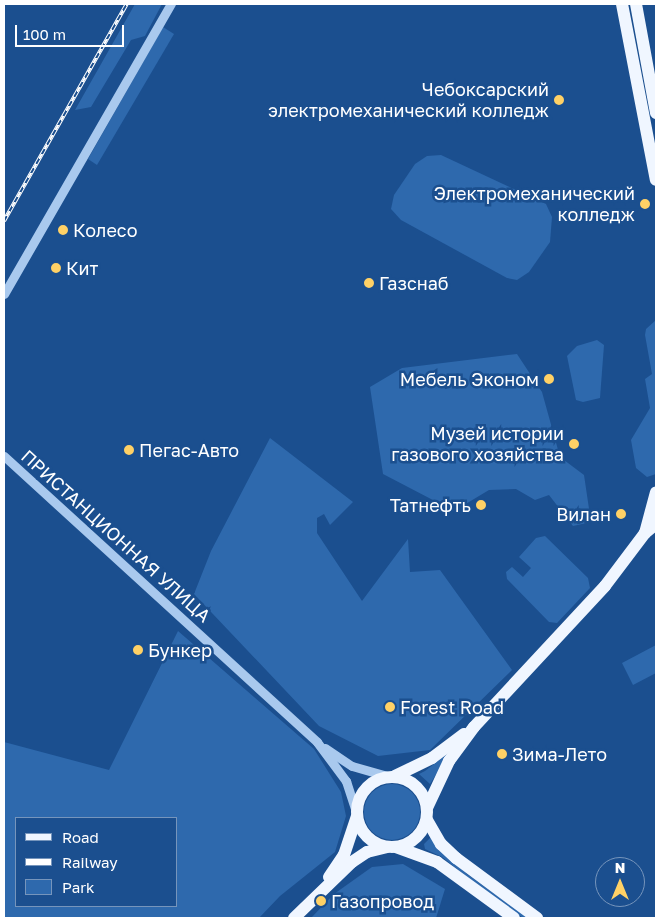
<!DOCTYPE html>
<html>
<head>
<meta charset="utf-8">
<style>
	body { margin:0 }
	#map { position:relative; width:660px; height:922px; overflow:hidden; background:#1b4f8f; font-family:"Golos Text",sans-serif }
	div>[style] { position:absolute }
	[style*='--x'] { left:calc(var(--x)*1px); top:calc(var(--y)*1px); width:calc(var(--w)*1px); rotate:calc(var(--a)*1deg) }
	.green>* { inset:0; background:#2e69ad }
	.round { border-radius:50% }
	.minor>* { height:9px; margin:-4.5px; padding:0 4.5px; transform-origin:4.5px; border-radius:4.5px; background:#a9c9ee }
	.major>* { height:12px; margin:-6px; padding:0 6px; transform-origin:6px; border-radius:6px; background:#f0f6ff }
	.major>.ring { margin:-6px; padding:0; box-sizing:content-box; background:none; border:12px solid #f0f6ff; border-radius:50% }
	.rail>* { height:4px; margin-top:-2px; transform-origin:0; background:repeating-linear-gradient(90deg,#1b4f8f 0 5.5px,#fff 0 11px); box-sizing:border-box; border-block:1px solid #fff }
	.dots>* { width:14px; height:14px; translate:-50% -50%; box-sizing:border-box; border:2px solid #1b4f8f; border-radius:50% }
	span { translate:-50% -50%; white-space:nowrap; text-align:center; line-height:1.15; -webkit-text-stroke:5px #1b4f8f; paint-order:stroke }
	.poi-label { font-size:18px; color:#fff }
	.right { translate:-100% -50%; text-align:right }
	.left { translate:0 -50%; text-align:left }
	.street-label { font-size:18px; color:#fff }
	.frame { position:absolute; inset:0; border:5px solid #fff; pointer-events:none }
	.legend { position:absolute; left:15px; top:817px; width:162px; height:90px; box-sizing:border-box; background:#1b4f8f; border:1px solid #7695bc; margin:0; padding:6px 9px; list-style:none; font-size:15px; color:#fff }
	.legend li { display:flex; align-items:center; gap:10px; height:25px }
	.legend b { width:25px; border:1px solid #7695bc }
	.north { position:absolute; left:595px; top:857px; width:50px; height:50px; box-sizing:border-box; background:#1b4f8f; border:1px solid #7695bc; border-radius:50%; rotate:0deg; font-size:14px; font-weight:700; line-height:20px; text-align:center; color:#fff }
	.north::after { content:''; display:block; margin:auto; width:18px; height:22px; background:#ffd166; clip-path:polygon(50% 0,100% 100%,50% 72%,0 100%) }
	.scale { position:absolute; left:15px; top:25px; width:109px; height:22px; box-sizing:border-box; border:2px solid #fff; border-top:0; padding-left:6px; font-size:15px; line-height:18px; white-space:nowrap; color:#fff; -webkit-text-stroke:4px #1b4f8f; paint-order:stroke }
</style>
</head>
<body>
<div id="map">
	<div class="green">
		<div style="clip-path:polygon(135px 4px,162px 4px,145px 36px,131px 40px,91px 107px,75px 110px)"></div>
		<div style="clip-path:polygon(163px 27px,174px 34px,97px 165px,88px 159px)"></div>
		<div style="clip-path:polygon(441px 155px,546px 204px,552px 217px,550px 242px,529px 272px,517px 280px,507px 278px,401px 220px,391px 209px,394px 195px,415px 164px,427px 156px)"></div>
		<div style="clip-path:polygon(656px 320px,656px 474px,647px 477px,636px 468px,631px 440px,650px 408px,645px 379px,652px 374px,645px 335px,646px 329px)"></div>
		<div style="clip-path:polygon(597px 340px,604px 345px,600px 398px,583px 402px,576px 400px,567px 356px,577px 346px)"></div>
		<div style="clip-path:polygon(517px 354px,542px 392px,560px 457px,584px 475px,591px 522px,573px 526px,549px 495px,535px 500px,516px 489px,489px 490px,454px 511px,383px 474px,370px 387px,402px 368px)"></div>
		<div style="clip-path:polygon(270px 438px,353px 502px,330px 525px,324px 514px,317px 518px,317px 533px,362px 601px,408px 539px,410px 572px,440px 570px,512px 670px,430px 750px,378px 756px,319px 726px,194px 594px,211px 551px)"></div>
		<div style="clip-path:polygon(545px 536px,588px 578px,590px 588px,557px 623px,549px 622px,507px 579px,506px 572px,512px 567px,523px 577px,531px 568px,519px 557px,536px 538px)"></div>
		<div style="clip-path:polygon(evenodd,178px 631px,314px 749px,341px 792px,346px 816px,335px 852px,280px 896px,259px 918px,4px 918px,4px 742px,109px 770px,178px 631px,16px 818px,176px 818px,176px 906px,16px 906px,16px 818px)"></div>
		<div style="clip-path:polygon(656px 645px,656px 673px,633px 685px,622px 663px)"></div>
		<div style="clip-path:polygon(451px 751px,430px 784px,419px 774px,425px 771px)"></div>
		<div class="round" style="left:364px;top:784px;width:56px;height:56px"></div>
		<div style="clip-path:polygon(431px 837px,467px 874px,528px 918px,523px 918px,496px 900px,442px 857px,425px 849px,424px 844px)"></div>
		<div style="clip-path:polygon(403px 864px,445px 889px,436px 918px,311px 918px,334px 894px,372px 867px)"></div>
	</div>
	<div class="minor">
		<div style="--x:4;--y:294;--w:335;--a:-60.1"></div>
		<div style="--x:4;--y:456;--w:424;--a:42.4"></div>
		<div style="--x:317;--y:742;--w:49;--a:53.4"></div>
		<div style="--x:346;--y:781;--w:32;--a:72"></div>
		<div style="--x:325;--y:748;--w:32;--a:34"></div>
		<div style="--x:352;--y:766;--w:35;--a:16"></div>
	</div>
	<div class="major">
		<div style="--x:622;--y:4;--w:179;--a:79.1"></div>
		<div style="--x:636;--y:4;--w:111;--a:79.6"></div>
		<div style="--x:645;--y:533;--w:42;--a:-75"></div>
		<div style="--x:395;--y:776;--w:41;--a:-25.9"></div>
		<div style="--x:432;--y:758;--w:40;--a:-37"></div>
		<div class="ring" style="left:357px;top:777px;width:58px;height:58px"></div>
		<div style="--x:427;--y:808;--w:52;--a:-64.9"></div>
		<div style="--x:449;--y:761;--w:42;--a:-53.7"></div>
		<div style="--x:474;--y:727;--w:192;--a:-47.1"></div>
		<div style="--x:605;--y:586;--w:66;--a:-53"></div>
		<div style="--x:645;--y:533;--w:14;--a:-39"></div>
		<div style="--x:427;--y:820;--w:28;--a:60"></div>
		<div style="--x:441;--y:844;--w:21;--a:43"></div>
		<div style="--x:456;--y:858;--w:101;--a:36.5"></div>
		<div style="--x:396;--y:847;--w:44;--a:20.1"></div>
		<div style="--x:437;--y:862;--w:95;--a:36"></div>
		<div style="--x:329;--y:877;--w:27;--a:-56"></div>
		<div style="--x:344;--y:855;--w:41;--a:-71.6"></div>
		<div style="--x:294;--y:918;--w:81;--a:-44"></div>
		<div style="--x:352;--y:862;--w:18;--a:-34"></div>
		<div style="--x:367;--y:852;--w:21;--a:-14"></div>
	</div>
	<div class="rail">
		<div style="--x:4;--y:221;--w:249;--a:-60.5"></div>
	</div>
	<div class="dots">
		<div style="left:559px;top:100px;background:#ffd166"></div>
		<div style="left:645px;top:204px;background:#ffd166"></div>
		<div style="left:63px;top:230px;background:#ffd166"></div>
		<div style="left:56px;top:268px;background:#ffd166"></div>
		<div style="left:369px;top:283px;background:#ffd166"></div>
		<div style="left:549px;top:379px;background:#ffd166"></div>
		<div style="left:574px;top:444px;background:#ffd166"></div>
		<div style="left:129px;top:450px;background:#ffd166"></div>
		<div style="left:481px;top:505px;background:#ffd166"></div>
		<div style="left:621px;top:514px;background:#ffd166"></div>
		<div style="left:138px;top:650px;background:#ffd166"></div>
		<div style="left:390px;top:707px;background:#ffd166"></div>
		<div style="left:502px;top:754px;background:#ffd166"></div>
		<div style="left:321px;top:901px;background:#ffd166"></div>
	</div>
	<div class="poi-label">
		<span class="right" style="left:549px;top:100px">Чебоксарский<br>электромеханический колледж</span>
		<span class="right" style="left:635px;top:204px">Электромеханический<br>колледж</span>
		<span class="left" style="left:73px;top:230px">Колесо</span>
		<span class="left" style="left:66px;top:268px">Кит</span>
		<span class="left" style="left:379px;top:283px">Газснаб</span>
		<span class="right" style="left:539px;top:379px">Мебель Эконом</span>
		<span class="right" style="left:564px;top:444px">Музей истории<br>газового хозяйства</span>
		<span class="left" style="left:139px;top:450px">Пегас-Авто</span>
		<span class="right" style="left:471px;top:505px">Татнефть</span>
		<span class="right" style="left:611px;top:514px">Вилан</span>
		<span class="left" style="left:148px;top:650px">Бункер</span>
		<span class="left" style="left:400px;top:707px">Forest Road</span>
		<span class="left" style="left:512px;top:754px">Зима-Лето</span>
		<span class="left" style="left:331px;top:901px">Газопровод</span>
	</div>
	<div class="street-label">
		<span style="left:116px;top:536px;rotate:42deg">ПРИСТАНЦИОННАЯ УЛИЦА</span>
	</div>
	<div class="frame"></div>
	<ul class="legend">
	<li><b style="height:6px;background:#f0f6ff"></b>Road</li>
	<li><b style="height:6px;background:#fff"></b>Railway</li>
	<li><b style="height:14px;background:#2e69ad"></b>Park</li>
	</ul>
	<div class="north">N</div>
	<div class="scale">100 m</div>
</div>
</body>
</html>
